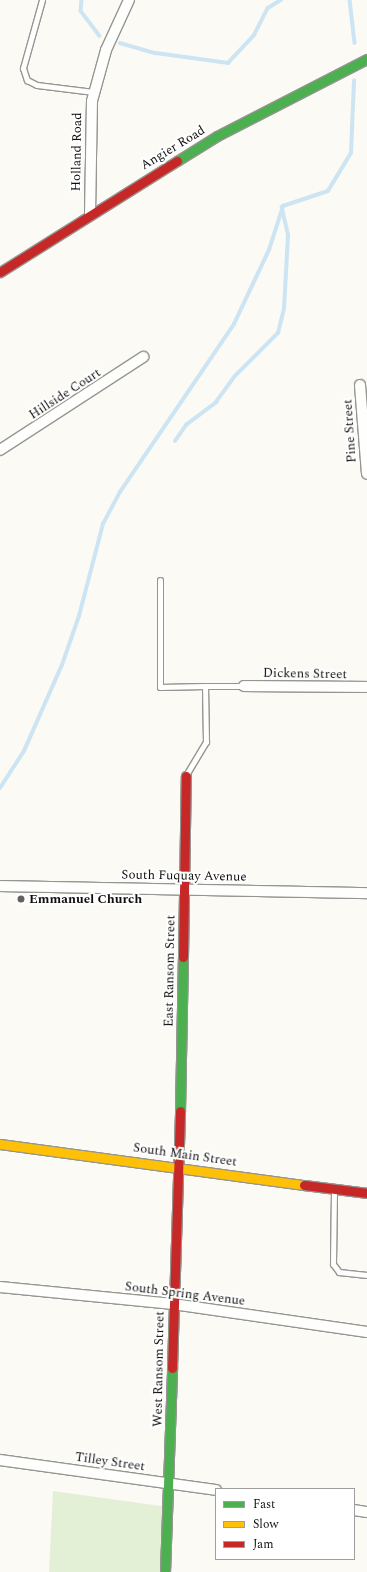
<!DOCTYPE html>
<html>
<head>
<meta charset="utf-8">
<style>
	body { margin:0 }
	#map { position:relative; width:367px; height:1572px; overflow:hidden; background:#fbfaf4; font-family:Spectral,serif }
	div>[style] { position:absolute }
	[style*='--x'] { left:calc(var(--x)*1px); top:calc(var(--y)*1px); width:calc(var(--w)*1px); rotate:calc(var(--a)*1deg) }
	.green>* { inset:0; background:#e3f0d6 }
	.stream>* { height:3.5px; margin:-1.75px; padding:0 1.75px; transform-origin:1.75px; border-radius:1.75px; background:#cde4f3 }
	.roads { filter:drop-shadow(1px 0 #959592) drop-shadow(-1px 0 #959592) drop-shadow(0 1px #959592) drop-shadow(0 -1px #959592) }
	.lane>* { height:5px; margin:-2.5px; padding:0 2.5px; transform-origin:2.5px; border-radius:2.5px; background:#fefefd }
	.street>* { height:10px; margin:-5px; padding:0 5px; transform-origin:5px; border-radius:5px; background:#fefefd }
	.fast>* { height:9px; margin:-4.5px; padding:0 4.5px; transform-origin:4.5px; border-radius:4.5px; background:#4caf50 }
	.slow>* { height:9px; margin:-4.5px; padding:0 4.5px; transform-origin:4.5px; border-radius:4.5px; background:#ffc107 }
	.jam>* { height:9px; margin:-4.5px; padding:0 4.5px; transform-origin:4.5px; border-radius:4.5px; background:#c62828 }
	.dots>* { width:11px; height:11px; translate:-50% -50%; box-sizing:border-box; border:2px solid #fff; border-radius:50% }
	span { translate:-50% -50%; white-space:nowrap; text-align:center; line-height:1.15; -webkit-text-stroke:4px #fff; paint-order:stroke }
	.street-label { font-size:13px; color:#0f0f0f }
	.poi-label { font-size:13px; color:#0f0f0f; font-weight:700 }
	.left { translate:0 -50%; text-align:left }
	.legend { position:absolute; left:215px; top:1488px; width:140px; height:72px; box-sizing:border-box; background:#fff; border:1px solid #9f9f9f; margin:0; padding:5px 7px; list-style:none; font-size:12px; color:#0f0f0f }
	.legend li { display:flex; align-items:center; gap:8px; height:20px }
	.legend b { width:20px; border:1px solid #9f9f9f }
</style>
</head>
<body>
<div id="map">
	<div class="green">
		<div style="clip-path:polygon(53px 1491px,168px 1507px,165px 1572px,49px 1572px)"></div>
	</div>
	<div class="stream">
		<div style="--x:82;--y:0;--w:11;--a:95"></div>
		<div style="--x:81;--y:11;--w:31;--a:53"></div>
		<div style="--x:350;--y:0;--w:43;--a:83.4"></div>
		<div style="--x:120;--y:43;--w:37;--a:16"></div>
		<div style="--x:156;--y:53;--w:73;--a:7.9"></div>
		<div style="--x:228;--y:63;--w:38;--a:-47"></div>
		<div style="--x:254;--y:35;--w:30;--a:-63"></div>
		<div style="--x:268;--y:8;--w:15;--a:-32"></div>
		<div style="--x:175;--y:441;--w:19;--a:-55"></div>
		<div style="--x:186;--y:425;--w:38;--a:-37"></div>
		<div style="--x:216;--y:402;--w:32;--a:-54"></div>
		<div style="--x:235;--y:376;--w:61;--a:-45"></div>
		<div style="--x:278;--y:333;--w:25;--a:-76"></div>
		<div style="--x:284;--y:309;--w:74;--a:-86.9"></div>
		<div style="--x:288;--y:235;--w:28;--a:-103"></div>
		<div style="--x:0;--y:788;--w:44;--a:-57"></div>
		<div style="--x:24;--y:751;--w:94;--a:-66.2"></div>
		<div style="--x:62;--y:665;--w:52;--a:-70.9"></div>
		<div style="--x:79;--y:616;--w:95;--a:-75.4"></div>
		<div style="--x:103;--y:524;--w:36;--a:-62"></div>
		<div style="--x:120;--y:492;--w:203;--a:-55.8"></div>
		<div style="--x:234;--y:324;--w:82;--a:-64.7"></div>
		<div style="--x:269;--y:250;--w:46;--a:-72.3"></div>
		<div style="--x:283;--y:206;--w:47;--a:-18.4"></div>
		<div style="--x:328;--y:191;--w:44;--a:-58.8"></div>
		<div style="--x:351;--y:153;--w:72;--a:-87.6"></div>
	</div>
	<div class="roads">
		<div class="lane">
			<div style="--x:42;--y:0;--w:71;--a:105.6"></div>
			<div style="--x:23;--y:68;--w:13;--a:72"></div>
			<div style="--x:27;--y:80;--w:11;--a:27"></div>
			<div style="--x:37;--y:85;--w:57;--a:7"></div>
			<div style="--x:160;--y:580;--w:107;--a:90"></div>
			<div style="--x:160;--y:687;--w:45;--a:-1.3"></div>
			<div style="--x:186;--y:775;--w:39;--a:-59"></div>
			<div style="--x:206;--y:742;--w:56;--a:-91"></div>
			<div style="--x:205;--y:686;--w:39;--a:0"></div>
			<div style="--x:334;--y:1191;--w:73;--a:90.8"></div>
			<div style="--x:333;--y:1264;--w:10;--a:53"></div>
			<div style="--x:339;--y:1272;--w:28;--a:6"></div>
		</div>
		<div class="street">
			<div style="--x:90;--y:215;--w:114;--a:-89"></div>
			<div style="--x:92;--y:101;--w:53;--a:-74.6"></div>
			<div style="--x:106;--y:50;--w:55;--a:-65.3"></div>
			<div style="--x:360;--y:385;--w:89;--a:85.5"></div>
			<div style="--x:0;--y:450;--w:171;--a:-33"></div>
			<div style="--x:244;--y:686;--w:123;--a:0.5"></div>
			<div style="--x:0;--y:886;--w:367;--a:1.1"></div>
			<div style="--x:0;--y:1287;--w:174;--a:5.6"></div>
			<div style="--x:173;--y:1304;--w:196;--a:8.2"></div>
			<div style="--x:0;--y:1460;--w:218;--a:7.9"></div>
			<div style="--x:354;--y:1510;--w:13;--a:9"></div>
		</div>
		<div class="fast">
			<div style="--x:177;--y:161;--w:47;--a:-32"></div>
			<div style="--x:217;--y:136;--w:169;--a:-27.2"></div>
			<div style="--x:180;--y:1111;--w:154;--a:-88.9"></div>
			<div style="--x:165;--y:1572;--w:204;--a:-88"></div>
		</div>
		<div class="slow">
			<div style="--x:0;--y:1144;--w:307;--a:7.7"></div>
		</div>
		<div class="jam">
			<div style="--x:0;--y:272;--w:209;--a:-32.1"></div>
			<div style="--x:183;--y:957;--w:181;--a:-89.1"></div>
			<div style="--x:304;--y:1185;--w:64;--a:7.2"></div>
			<div style="--x:172;--y:1368;--w:257;--a:-88.2"></div>
		</div>
	</div>
	<div class="dots">
		<div style="left:21px;top:899px;background:#62615f"></div>
	</div>
	<div class="street-label">
		<span style="left:173px;top:148px;rotate:-31deg">Angier Road</span>
		<span style="left:77px;top:152px;rotate:-89deg">Holland Road</span>
		<span style="left:65px;top:394px;rotate:-33deg">Hillside Court</span>
		<span style="left:350px;top:431px;rotate:-94deg">Pine Street</span>
		<span style="left:305px;top:674px;rotate:1deg">Dickens Street</span>
		<span style="left:184px;top:876px;rotate:1deg">South Fuquay Avenue</span>
		<span style="left:170px;top:971px;rotate:-89deg">East Ransom Street</span>
		<span style="left:185px;top:1155px;rotate:8deg">South Main Street</span>
		<span style="left:185px;top:1294px;rotate:7deg">South Spring Avenue</span>
		<span style="left:159px;top:1369px;rotate:-89deg">West Ransom Street</span>
		<span style="left:110px;top:1462px;rotate:8deg">Tilley Street</span>
	</div>
	<div class="poi-label">
		<span class="left" style="left:29px;top:899px">Emmanuel Church</span>
	</div>
	<ul class="legend">
	<li><b style="height:5px;background:#4caf50"></b>Fast</li>
	<li><b style="height:5px;background:#ffc107"></b>Slow</li>
	<li><b style="height:5px;background:#c62828"></b>Jam</li>
	</ul>
</div>
</body>
</html>
